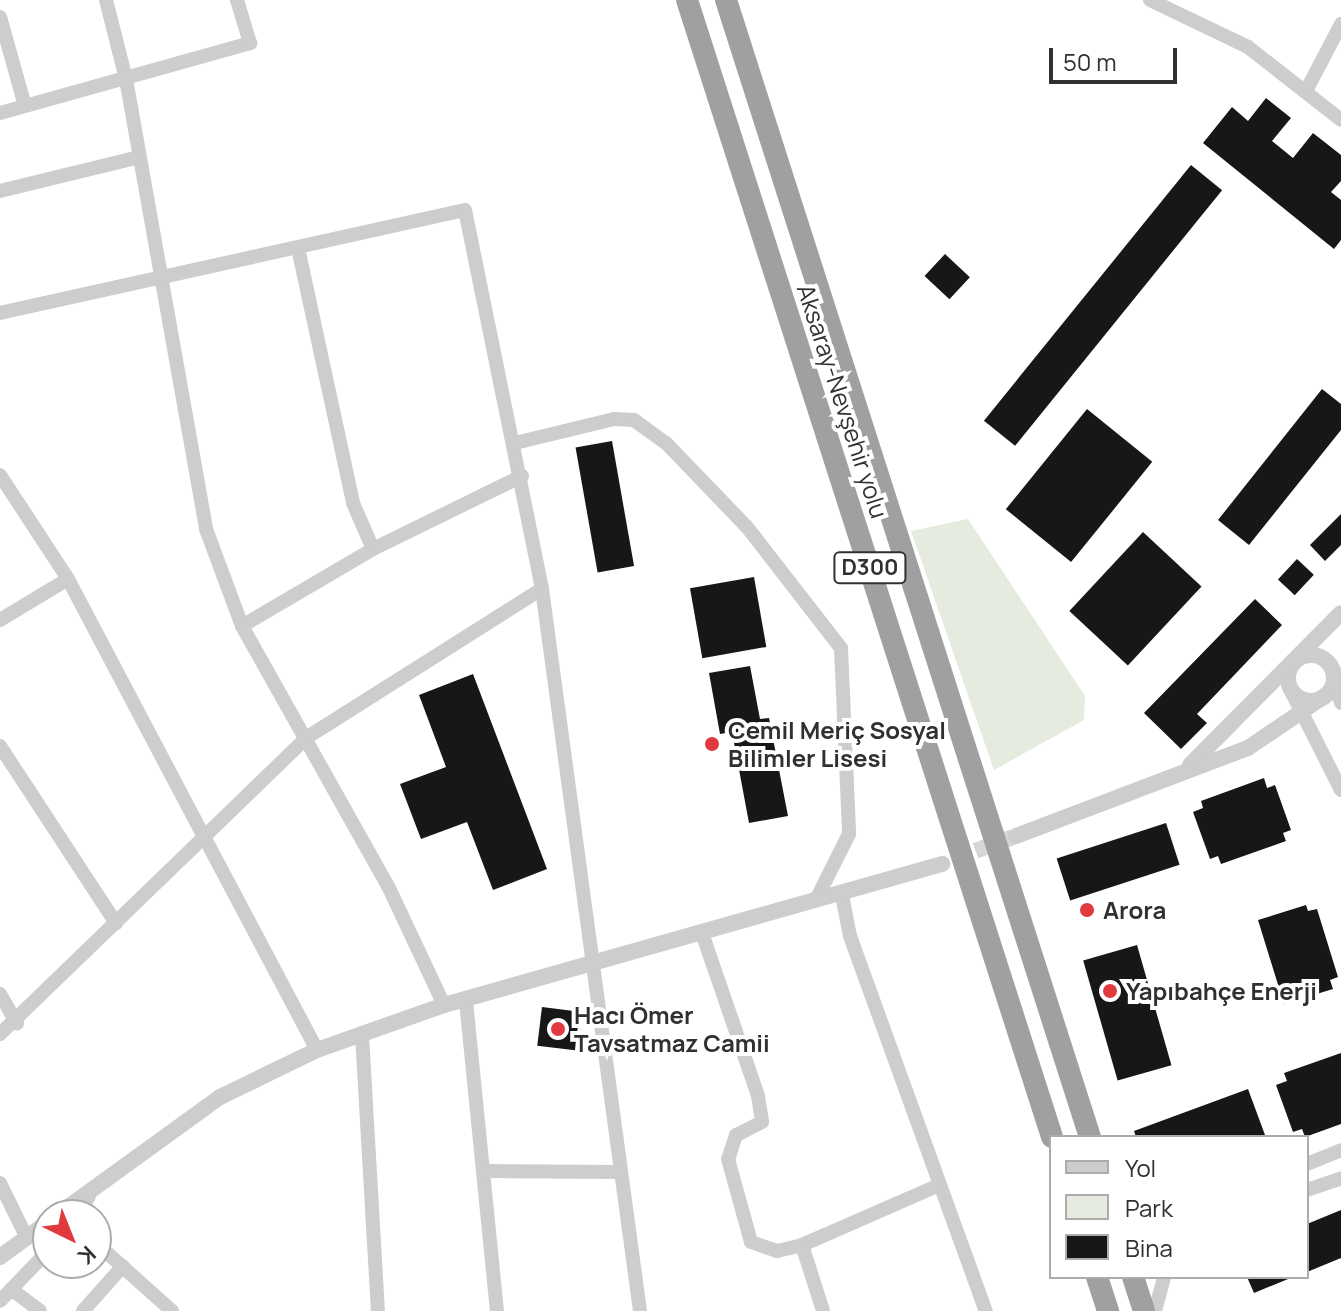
<!DOCTYPE html>
<html>
<head>
<meta charset="utf-8">
<style>
	body { margin:0 }
	#map { position:relative; width:1341px; height:1311px; overflow:hidden; background:#fff; font-family:Manrope,sans-serif }
	div>[style] { position:absolute }
	[style*='--x'] { left:calc(var(--x)*1px); top:calc(var(--y)*1px); width:calc(var(--w)*1px); rotate:calc(var(--a)*1deg) }
	.green>* { inset:0; background:#e5ecdf }
	.building>* { inset:0; background:#171717; transform-origin:0 0 }
	.tertiary-tunnel>* { height:16px; margin-top:-8px; transform-origin:0; background:repeating-linear-gradient(90deg,#d6d6d6 0 16px,transparent 0 24px) }
	.minor>* { height:14px; margin:-7px; padding:0 7px; transform-origin:7px; border-radius:7px; background:#cdcdcd }
	.tertiary>* { height:16px; margin:-8px; padding:0 8px; transform-origin:8px; border-radius:8px; background:#cdcdcd }
	.tertiary>.ring { margin:-8px; padding:0; box-sizing:content-box; background:none; border:16px solid #cdcdcd; border-radius:50% }
	.trunk>* { height:22px; margin:-11px; padding:0 11px; transform-origin:11px; border-radius:11px; background:#a0a0a0 }
	.dots>* { width:22px; height:22px; translate:-50% -50%; box-sizing:border-box; border:4px solid #fff; border-radius:50% }
	span { translate:-50% -50%; white-space:nowrap; text-align:center; line-height:1.15; -webkit-text-stroke:8px #fff; paint-order:stroke }
	.shield-label span { padding:2px 6px; background:#fff; border:2px solid; border-radius:6px; -webkit-text-stroke-width:0 }
	.shield-label { font-size:22px; color:#303030; font-weight:700 }
	.street-label { font-size:24px; color:#303030 }
	.poi-label { font-size:24px; color:#303030; font-weight:700 }
	.left { translate:0 -50%; text-align:left }
	.legend { position:absolute; left:1049px; top:1135px; width:260px; height:144px; box-sizing:border-box; background:#fff; border:2px solid #acacac; margin:0; padding:10px 14px; list-style:none; font-size:24px; color:#303030 }
	.legend li { display:flex; align-items:center; gap:16px; height:40px }
	.legend b { width:40px; border:2px solid #acacac }
	.north { position:absolute; left:32px; top:1199px; width:80px; height:80px; box-sizing:border-box; background:#fff; border:2px solid #acacac; border-radius:50%; rotate:137deg; font-size:22px; font-weight:700; line-height:32px; text-align:center; color:#303030 }
	.north::after { content:''; display:block; margin:auto; width:28px; height:36px; background:#e0393e; clip-path:polygon(50% 0,100% 100%,50% 72%,0 100%) }
	.scale { position:absolute; left:1049px; top:48px; width:128px; height:36px; box-sizing:border-box; border:4px solid #303030; border-top:0; padding-left:10px; font-size:24px; line-height:28px; white-space:nowrap; color:#303030; -webkit-text-stroke:6px #fff; paint-order:stroke }
</style>
</head>
<body>
<div id="map">
	<div class="green">
		<div style="clip-path:polygon(968px 519px,1085px 696px,1084px 720px,994px 770px,911px 531px)"></div>
	</div>
	<div class="building">
		<div style="clip-path:polygon(1266px 98px,1291px 118px,1272px 141px,1293px 158px,1313px 133px,1341px 155px,1341px 181px,1331px 192px,1341px 200px,1341px 240px,1334px 249px,1203px 143px,1232px 107px,1248px 121px)"></div>
		<div style="left:1191px;top:165px;width:40px;height:329px;rotate:39deg"></div>
		<div style="left:945px;top:254px;width:34px;height:30px;rotate:43deg"></div>
		<div style="clip-path:polygon(1322px 389px,1341px 404px,1341px 430px,1249px 545px,1218px 520px)"></div>
		<div style="left:1087px;top:409px;width:84px;height:129px;rotate:39deg"></div>
		<div style="left:612px;top:441px;width:127px;height:37px;rotate:80deg"></div>
		<div style="clip-path:polygon(1341px 514px,1341px 545px,1325px 561px,1310px 545px)"></div>
		<div style="left:1143px;top:532px;width:80px;height:108px;rotate:43deg"></div>
		<div style="left:1297px;top:559px;width:23px;height:28px;rotate:43deg"></div>
		<div style="left:754px;top:577px;width:71px;height:65px;rotate:80deg"></div>
		<div style="clip-path:polygon(1255px 599px,1282px 625px,1197px 714px,1207px 723px,1181px 749px,1144px 713px)"></div>
		<div style="clip-path:polygon(750px 666px,760px 719px,769px 718px,788px 816px,749px 823px,732px 732px,720px 734px,709px 673px)"></div>
		<div style="clip-path:polygon(473px 674px,547px 869px,493px 890px,467px 822px,421px 839px,400px 784px,446px 767px,419px 695px)"></div>
		<div style="clip-path:polygon(1264px 778px,1267px 788px,1275px 785px,1291px 830px,1283px 833px,1286px 841px,1221px 864px,1218px 856px,1210px 859px,1193px 812px,1203px 808px,1201px 801px)"></div>
		<div style="left:1166px;top:823px;width:44px;height:115px;rotate:72deg"></div>
		<div style="clip-path:polygon(1306px 905px,1308px 911px,1317px 909px,1338px 977px,1330px 980px,1333px 989px,1284px 1004px,1258px 920px)"></div>
		<div style="left:1137px;top:945px;width:125px;height:56px;rotate:74deg"></div>
		<div style="left:542px;top:1007px;width:38px;height:39px;rotate:7deg"></div>
		<div style="clip-path:polygon(1341px 1053px,1341px 1124px,1305px 1137px,1302px 1129px,1293px 1132px,1276px 1085px,1287px 1081px,1284px 1073px)"></div>
		<div style="clip-path:polygon(1248px 1089px,1265px 1135px,1136px 1137px,1134px 1131px)"></div>
		<div style="clip-path:polygon(1341px 1210px,1341px 1258px,1307px 1272px,1307px 1224px)"></div>
		<div style="clip-path:polygon(1247px 1277px,1293px 1277px,1254px 1293px)"></div>
	</div>
	<div class="tertiary-tunnel">
		<div style="--x:953;--y:859;--w:67;--a:-20.1"></div>
	</div>
	<div class="minor">
		<div style="--x:106;--y:0;--w:81;--a:75.8"></div>
		<div style="--x:126;--y:79;--w:457;--a:79.9"></div>
		<div style="--x:206;--y:529;--w:103;--a:69.6"></div>
		<div style="--x:242;--y:626;--w:300;--a:60.7"></div>
		<div style="--x:389;--y:888;--w:129;--a:64.8"></div>
		<div style="--x:1150;--y:0;--w:109;--a:25.6"></div>
		<div style="--x:1248;--y:47;--w:118;--a:38.1"></div>
		<div style="--x:0;--y:17;--w:92;--a:74.3"></div>
		<div style="--x:1306;--y:91;--w:76;--a:-62.4"></div>
		<div style="--x:0;--y:113;--w:260;--a:-15.6"></div>
		<div style="--x:250;--y:43;--w:45;--a:-106.8"></div>
		<div style="--x:0;--y:191;--w:143;--a:-13.7"></div>
		<div style="--x:298;--y:248;--w:261;--a:77.8"></div>
		<div style="--x:353;--y:503;--w:50;--a:66.5"></div>
		<div style="--x:0;--y:313;--w:476;--a:-12.5"></div>
		<div style="--x:465;--y:210;--w:387;--a:78.5"></div>
		<div style="--x:542;--y:589;--w:729;--a:82.27"></div>
		<div style="--x:515;--y:443;--w:102;--a:-13.6"></div>
		<div style="--x:614;--y:419;--w:20;--a:3"></div>
		<div style="--x:634;--y:420;--w:41;--a:36"></div>
		<div style="--x:667;--y:444;--w:115;--a:46.1"></div>
		<div style="--x:747;--y:527;--w:153;--a:52.2"></div>
		<div style="--x:841;--y:648;--w:186;--a:87.5"></div>
		<div style="--x:849;--y:834;--w:74;--a:116.6"></div>
		<div style="--x:0;--y:475;--w:124;--a:56.8"></div>
		<div style="--x:68;--y:579;--w:292;--a:62.2"></div>
		<div style="--x:204;--y:837;--w:284;--a:136"></div>
		<div style="--x:0;--y:620;--w:79;--a:-31.1"></div>
		<div style="--x:242;--y:626;--w:152;--a:-30.4"></div>
		<div style="--x:373;--y:549;--w:166;--a:-26.1"></div>
		<div style="--x:1333;--y:673;--w:31;--a:75"></div>
		<div style="--x:1291;--y:691;--w:111;--a:63.2"></div>
		<div style="--x:0;--y:746;--w:212;--a:56.8"></div>
		<div style="--x:842;--y:895;--w:42;--a:79"></div>
		<div style="--x:850;--y:936;--w:399;--a:70.1"></div>
		<div style="--x:702;--y:933;--w:172;--a:71"></div>
		<div style="--x:758;--y:1096;--w:26;--a:81"></div>
		<div style="--x:762;--y:1122;--w:29;--a:153"></div>
		<div style="--x:736;--y:1135;--w:25;--a:108"></div>
		<div style="--x:728;--y:1159;--w:86;--a:74.5"></div>
		<div style="--x:751;--y:1242;--w:28;--a:19"></div>
		<div style="--x:777;--y:1251;--w:26;--a:-13"></div>
		<div style="--x:802;--y:1245;--w:147;--a:-23.6"></div>
		<div style="--x:0;--y:994;--w:34;--a:60"></div>
		<div style="--x:466;--y:1001;--w:312;--a:84.3"></div>
		<div style="--x:362;--y:1035;--w:276;--a:86.7"></div>
		<div style="--x:317;--y:1050;--w:241;--a:-117.9"></div>
		<div style="--x:204;--y:837;--w:142;--a:-44.1"></div>
		<div style="--x:306;--y:738;--w:279;--a:-32.3"></div>
		<div style="--x:1307;--y:1164;--w:37;--a:-22"></div>
		<div style="--x:487;--y:1171;--w:131;--a:0.4"></div>
		<div style="--x:0;--y:1183;--w:61;--a:63.9"></div>
		<div style="--x:1307;--y:1190;--w:36;--a:-19"></div>
		<div style="--x:79;--y:1215;--w:21;--a:-62"></div>
		<div style="--x:96;--y:1243;--w:102;--a:41.8"></div>
		<div style="--x:802;--y:1245;--w:69;--a:72.3"></div>
		<div style="--x:11;--y:1289;--w:36;--a:37"></div>
		<div style="--x:0;--y:1301;--w:69;--a:-46.2"></div>
		<div style="--x:83;--y:1311;--w:60;--a:-48.4"></div>
		<div style="--x:1155;--y:1311;--w:35;--a:-75"></div>
	</div>
	<div class="tertiary">
		<div class="ring" style="left:1288px;top:655px;width:30px;height:30px"></div>
		<div style="--x:1190;--y:765;--w:214;--a:-45.2"></div>
		<div style="--x:1016;--y:836;--w:248;--a:-20.8"></div>
		<div style="--x:1248;--y:748;--w:94;--a:-34.2"></div>
		<div style="--x:57;--y:1215;--w:201;--a:-35.9"></div>
		<div style="--x:220;--y:1097;--w:108;--a:-25.9"></div>
		<div style="--x:317;--y:1050;--w:135;--a:-19.5"></div>
		<div style="--x:444;--y:1005;--w:518;--a:-15.81"></div>
		<div style="--x:0;--y:1257;--w:59;--a:-36.1"></div>
	</div>
	<div class="trunk">
		<div style="--x:687;--y:0;--w:1194;--a:72.2"></div>
		<div style="--x:726;--y:0;--w:1194;--a:72.25"></div>
		<div style="--x:1097;--y:1277;--w:36;--a:72"></div>
		<div style="--x:1133;--y:1277;--w:36;--a:72"></div>
	</div>
	<div class="dots">
		<div style="left:712px;top:744px;background:#e0393e"></div>
		<div style="left:1087px;top:910px;background:#e0393e"></div>
		<div style="left:1110px;top:991px;background:#e0393e"></div>
		<div style="left:558px;top:1029px;background:#e0393e"></div>
	</div>
	<div class="shield-label">
		<span style="left:870px;top:568px">D300</span>
	</div>
	<div class="street-label">
		<span style="left:843px;top:401px;rotate:72deg">Aksaray-Nevşehir yolu</span>
	</div>
	<div class="poi-label">
		<span class="left" style="left:728px;top:744px">Cemil Meriç Sosyal<br>Bilimler Lisesi</span>
		<span class="left" style="left:1103px;top:910px">Arora</span>
		<span class="left" style="left:1126px;top:991px">Yapıbahçe Enerji</span>
		<span class="left" style="left:574px;top:1029px">Hacı Ömer<br>Tavsatmaz Camii</span>
	</div>
	<ul class="legend">
	<li><b style="height:10px;background:#cdcdcd"></b>Yol</li>
	<li><b style="height:22px;background:#e5ecdf"></b>Park</li>
	<li><b style="height:22px;background:#171717"></b>Bina</li>
	</ul>
	<div class="north">K</div>
	<div class="scale">50 m</div>
</div>
</body>
</html>
